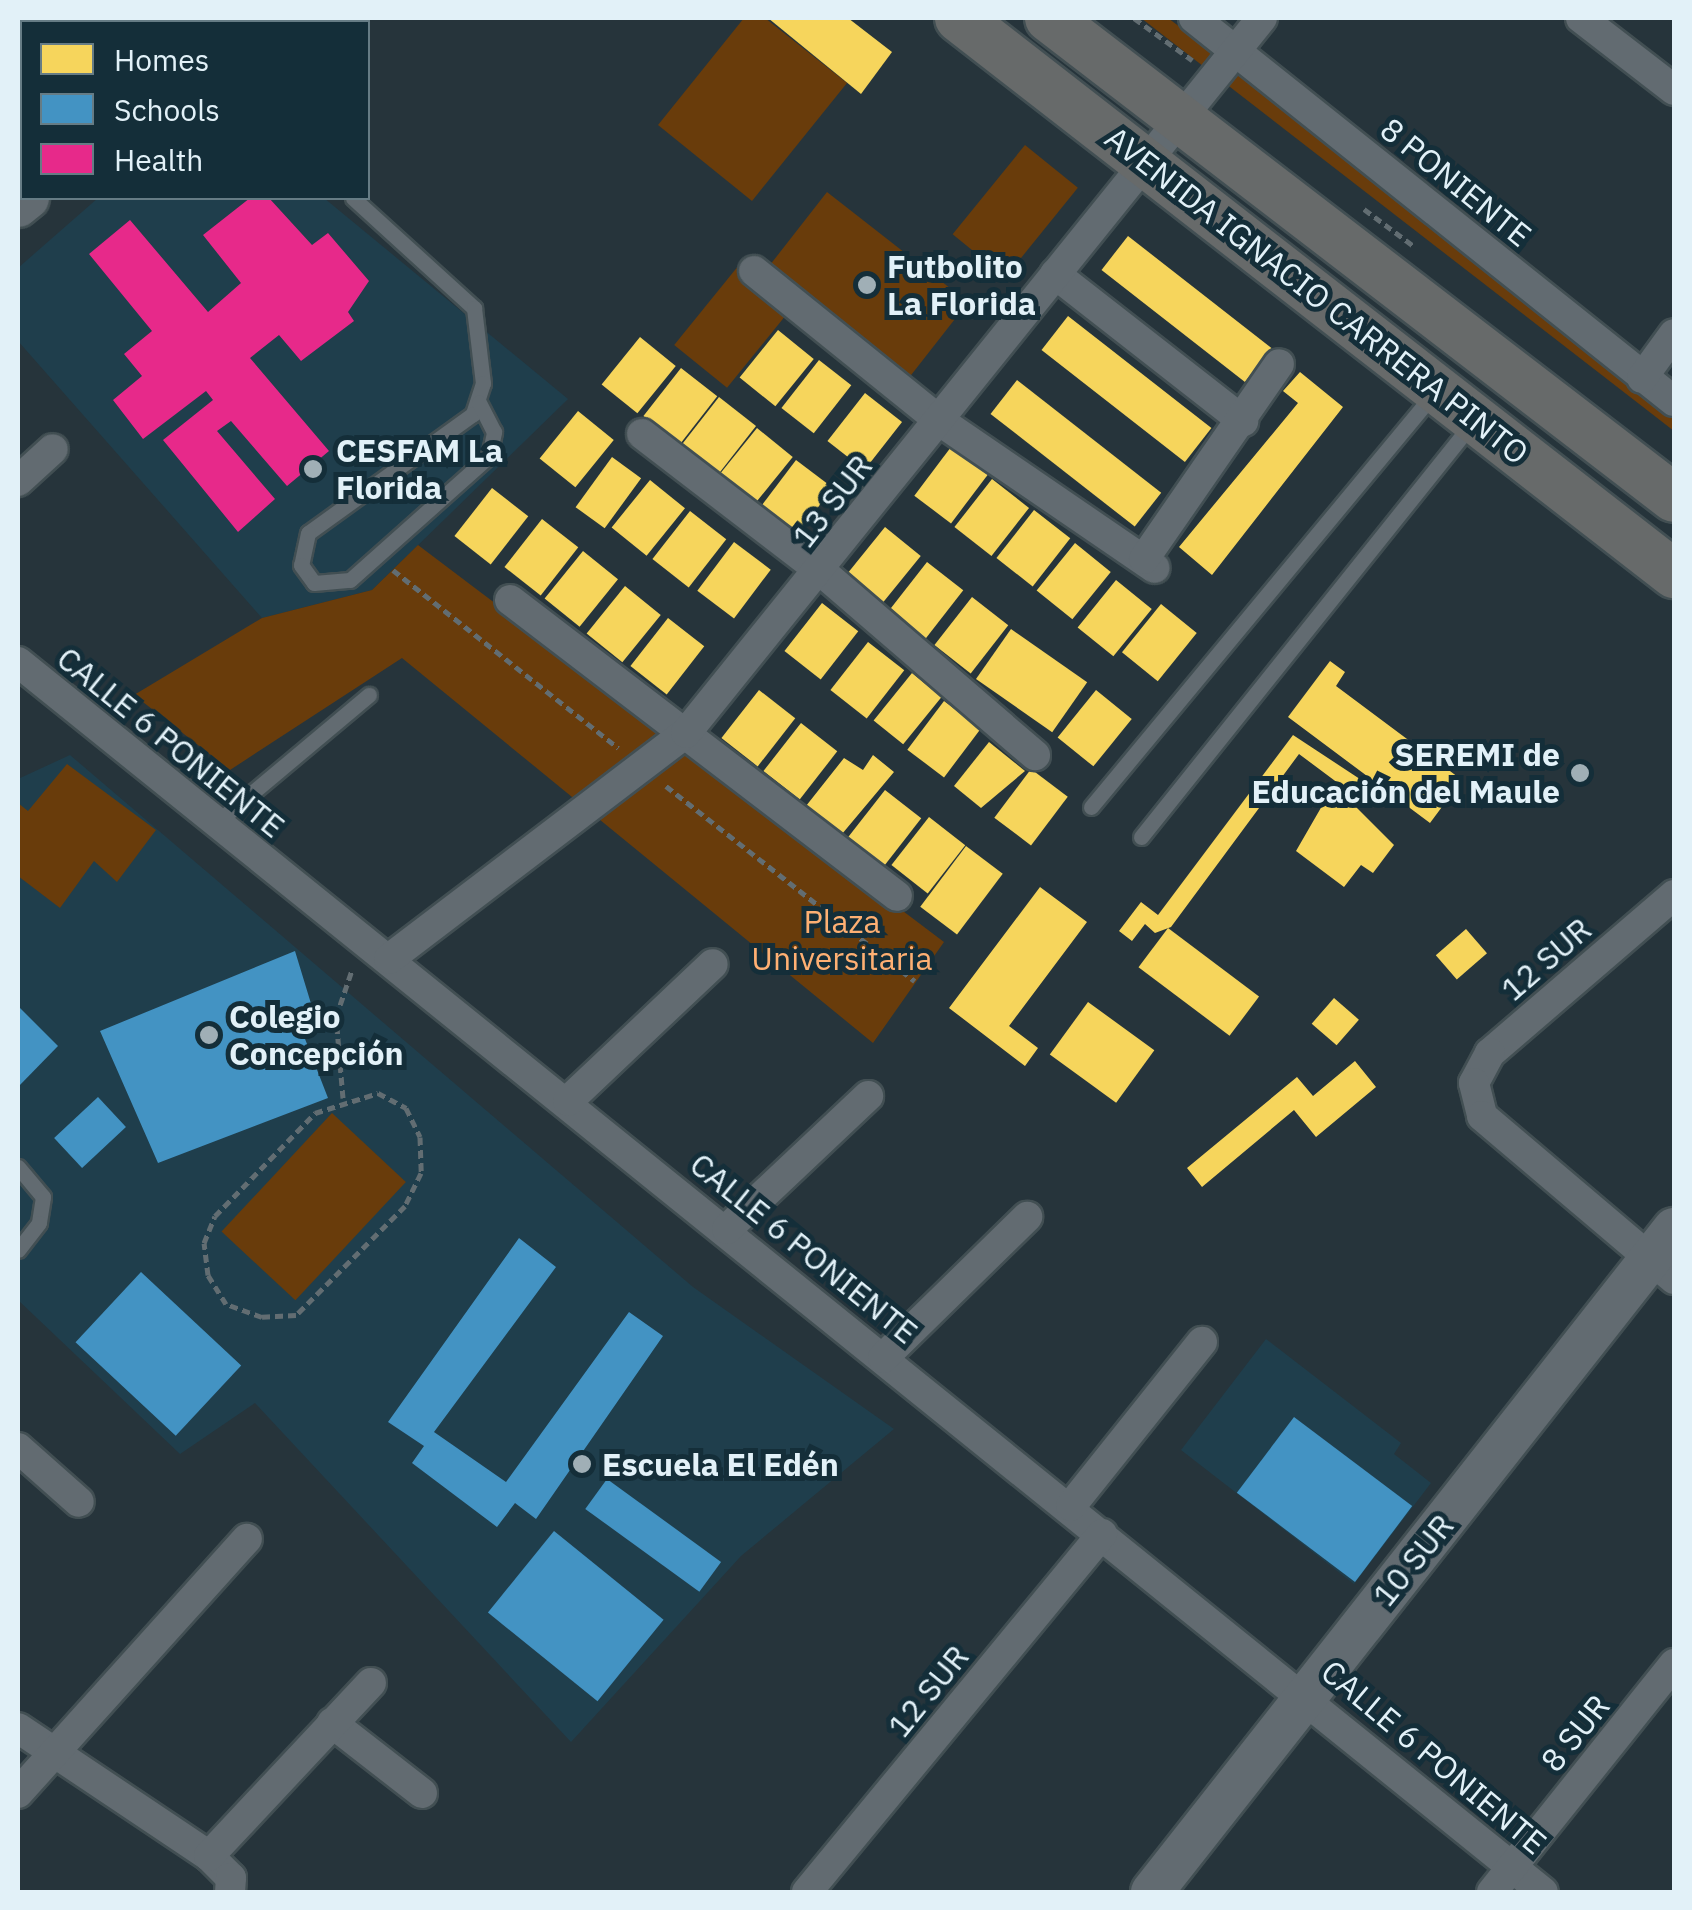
<!DOCTYPE html>
<html>
<head>
<meta charset="utf-8">
<style>
	body { margin:0 }
	#map { position:relative; width:1692px; height:1910px; overflow:hidden; background:#26343b; font-family:"IBM Plex Sans",sans-serif }
	div>[style] { position:absolute }
	[style*='--x'] { left:calc(var(--x)*1px); top:calc(var(--y)*1px); width:calc(var(--w)*1px); rotate:calc(var(--a)*1deg) }
	.built>* { inset:0; background:#1f3e4c }
	.green>* { inset:0; background:#693c0b; transform-origin:0 0 }
	.homes>* { inset:0; background:#f6d55c; transform-origin:0 0 }
	.schools>* { inset:0; background:#4393c3; transform-origin:0 0 }
	.health>* { inset:0; background:#e7298a }
	.path>* { height:5px; margin-top:-2.5px; transform-origin:0; background:repeating-linear-gradient(90deg,#626d72 0 8px,transparent 0 13px) }
	.roads { filter:drop-shadow(2px 0 #424f53) drop-shadow(-2px 0 #424f53) drop-shadow(0 2px #424f53) drop-shadow(0 -2px #424f53) }
	.lane>* { height:15px; margin:-7.5px; padding:0 7.5px; transform-origin:7.5px; border-radius:7.5px; background:#626b71 }
	.street>* { height:30px; margin:-15px; padding:0 15px; transform-origin:15px; border-radius:15px; background:#626b71 }
	.secondary>* { height:42px; margin:-21px; padding:0 21px; transform-origin:21px; border-radius:21px; background:#626b71 }
	.primary>* { height:48px; margin:-24px; padding:0 24px; transform-origin:24px; border-radius:24px; background:#676a6a }
	.dots>* { width:28px; height:28px; translate:-50% -50%; box-sizing:border-box; border:5px solid #142e39; border-radius:50% }
	span { translate:-50% -50%; white-space:nowrap; text-align:center; line-height:1.15; -webkit-text-stroke:10px #142e39; paint-order:stroke }
	.street-label { font-size:32px; color:#e2f1f8 }
	.poi-label { font-size:32px; color:#e2f1f8; font-weight:700 }
	.left { translate:0 -50%; text-align:left }
	.right { translate:-100% -50%; text-align:right }
	.park-label { font-size:32px; color:#feb073 }
	.frame { position:absolute; inset:0; border:20px solid #e2f1f8; pointer-events:none }
	.legend { position:absolute; left:20px; top:20px; width:350px; height:180px; box-sizing:border-box; background:#142e39; border:2px solid #667c85; margin:0; padding:12px 18px; list-style:none; font-size:30px; color:#e2f1f8 }
	.legend li { display:flex; align-items:center; gap:20px; height:50px }
	.legend b { width:50px; border:2px solid #667c85 }
</style>
</head>
<body>
<div id="map">
	<div class="built">
		<div style="clip-path:polygon(98px 198px,324px 198px,568px 399px,372px 590px,262px 618px,18px 341px,18px 268px)"></div>
		<div style="clip-path:polygon(70px 755px,693px 1287px,894px 1429px,741px 1556px,571px 1742px,255px 1403px,180px 1454px,18px 1300px,18px 779px)"></div>
		<div style="clip-path:polygon(1266px 1339px,1401px 1443px,1394px 1454px,1431px 1483px,1354px 1584px,1181px 1450px)"></div>
	</div>
	<div class="green">
		<div style="clip-path:polygon(744px 18px,765px 18px,847px 83px,752px 201px,658px 125px)"></div>
		<div style="clip-path:polygon(1141px 18px,1168px 18px,1230px 65px,1674px 414px,1674px 431px)"></div>
		<div style="left:1025px;top:145px;width:68px;height:115px;rotate:39deg"></div>
		<div style="left:827px;top:192px;width:179px;height:95px;rotate:38deg"></div>
		<div style="left:739px;top:265px;width:68px;height:103px;rotate:39deg"></div>
		<div style="clip-path:polygon(418px 545px,944px 942px,873px 1043px,402px 658px,230px 770px,134px 695px,262px 618px,372px 590px)"></div>
		<div style="clip-path:polygon(67px 764px,156px 830px,117px 882px,94px 861px,60px 908px,18px 876px,18px 803px,28px 811px)"></div>
		<div style="left:332px;top:1113px;width:101px;height:162px;rotate:43deg"></div>
	</div>
	<div class="homes">
		<div style="clip-path:polygon(768px 18px,848px 18px,892px 52px,861px 94px)"></div>
		<div style="left:1128px;top:236px;width:182px;height:43px;rotate:38deg"></div>
		<div style="left:1068px;top:316px;width:182px;height:43px;rotate:38deg"></div>
		<div style="left:778px;top:330px;width:46px;height:61px;rotate:39deg"></div>
		<div style="left:640px;top:337px;width:46px;height:61px;rotate:39deg"></div>
		<div style="left:819px;top:360px;width:41px;height:61px;rotate:38deg"></div>
		<div style="left:681px;top:368px;width:46px;height:61px;rotate:38deg"></div>
		<div style="clip-path:polygon(1300px 372px,1343px 407px,1212px 575px,1179px 547px,1298px 403px,1283px 391px)"></div>
		<div style="left:1017px;top:380px;width:183px;height:43px;rotate:38deg"></div>
		<div style="left:865px;top:393px;width:47px;height:61px;rotate:38deg"></div>
		<div style="left:719px;top:397px;width:47px;height:61px;rotate:38deg"></div>
		<div style="left:578px;top:411px;width:46px;height:61px;rotate:39deg"></div>
		<div style="left:757px;top:428px;width:46px;height:61px;rotate:39deg"></div>
		<div style="left:951px;top:447px;width:46px;height:61px;rotate:37deg"></div>
		<div style="left:612px;top:457px;width:36px;height:62px;rotate:36deg"></div>
		<div style="left:796px;top:460px;width:46px;height:61px;rotate:37deg"></div>
		<div style="left:992px;top:479px;width:47px;height:61px;rotate:38deg"></div>
		<div style="left:650px;top:480px;width:45px;height:61px;rotate:39deg"></div>
		<div style="left:492px;top:488px;width:46px;height:61px;rotate:38deg"></div>
		<div style="left:1034px;top:510px;width:46px;height:61px;rotate:38deg"></div>
		<div style="left:690px;top:511px;width:46px;height:61px;rotate:38deg"></div>
		<div style="left:542px;top:519px;width:46px;height:61px;rotate:38deg"></div>
		<div style="left:885px;top:527px;width:46px;height:61px;rotate:39deg"></div>
		<div style="left:734px;top:542px;width:46px;height:61px;rotate:37deg"></div>
		<div style="left:1075px;top:543px;width:46px;height:61px;rotate:39deg"></div>
		<div style="left:583px;top:551px;width:45px;height:61px;rotate:39deg"></div>
		<div style="left:927px;top:562px;width:46px;height:61px;rotate:38deg"></div>
		<div style="left:1116px;top:580px;width:46px;height:61px;rotate:39deg"></div>
		<div style="left:625px;top:586px;width:46px;height:61px;rotate:39deg"></div>
		<div style="left:972px;top:597px;width:46px;height:61px;rotate:38deg"></div>
		<div style="left:822px;top:603px;width:46px;height:61px;rotate:38deg"></div>
		<div style="left:1161px;top:604px;width:46px;height:62px;rotate:39deg"></div>
		<div style="left:668px;top:618px;width:46px;height:61px;rotate:38deg"></div>
		<div style="left:1011px;top:629px;width:93px;height:61px;rotate:35deg"></div>
		<div style="left:868px;top:642px;width:46px;height:61px;rotate:38deg"></div>
		<div style="clip-path:polygon(1330px 661px,1345px 672px,1336px 686px,1462px 780px,1430px 823px,1288px 717px)"></div>
		<div style="left:912px;top:673px;width:38px;height:61px;rotate:39deg"></div>
		<div style="left:759px;top:690px;width:46px;height:61px;rotate:38deg"></div>
		<div style="left:1096px;top:690px;width:46px;height:61px;rotate:39deg"></div>
		<div style="left:944px;top:701px;width:46px;height:61px;rotate:37deg"></div>
		<div style="left:801px;top:723px;width:46px;height:61px;rotate:38deg"></div>
		<div style="clip-path:polygon(1293px 735px,1372px 787px,1362px 801px,1299px 754px,1171px 927px,1155px 933px,1145px 924px,1132px 941px,1119px 931px,1141px 902px,1158px 915px)"></div>
		<div style="clip-path:polygon(989px 742px,1025px 771px,981px 808px,954px 786px)"></div>
		<div style="clip-path:polygon(873px 755px,894px 772px,842px 834px,806px 806px,844px 758px,863px 770px)"></div>
		<div style="left:1031px;top:769px;width:46px;height:61px;rotate:37deg"></div>
		<div style="left:885px;top:790px;width:46px;height:61px;rotate:38deg"></div>
		<div style="clip-path:polygon(1346px 797px,1394px 845px,1373px 873px,1361px 865px,1344px 887px,1296px 851px,1326px 799px,1338px 808px)"></div>
		<div style="left:929px;top:817px;width:46px;height:61px;rotate:38deg"></div>
		<div style="left:966px;top:846px;width:46px;height:76px;rotate:37deg"></div>
		<div style="clip-path:polygon(1040px 887px,1087px 922px,1009px 1026px,1038px 1048px,1025px 1066px,949px 1008px)"></div>
		<div style="left:1168px;top:928px;width:114px;height:49px;rotate:37deg"></div>
		<div style="left:1466px;top:929px;width:32px;height:40px;rotate:49deg"></div>
		<div style="left:1334px;top:998px;width:33px;height:34px;rotate:41deg"></div>
		<div style="left:1088px;top:1002px;width:82px;height:65px;rotate:36deg"></div>
		<div style="clip-path:polygon(1355px 1061px,1376px 1087px,1316px 1137px,1294px 1110px,1202px 1187px,1187px 1168px,1297px 1077px,1313px 1096px)"></div>
	</div>
	<div class="schools">
		<div style="clip-path:polygon(295px 951px,316px 1020px,300px 1026px,328px 1098px,158px 1163px,100px 1031px)"></div>
		<div style="clip-path:polygon(18px 1006px,58px 1046px,18px 1087px)"></div>
		<div style="left:98px;top:1097px;width:41px;height:60px;rotate:47deg"></div>
		<div style="clip-path:polygon(519px 1238px,556px 1267px,434px 1432px,506px 1482px,629px 1312px,663px 1336px,536px 1519px,515px 1503px,497px 1527px,412px 1463px,424px 1446px,388px 1422px)"></div>
		<div style="left:141px;top:1272px;width:137px;height:96px;rotate:43deg"></div>
		<div style="left:1294px;top:1417px;width:148px;height:95px;rotate:37deg"></div>
		<div style="left:607px;top:1479px;width:141px;height:37px;rotate:36deg"></div>
		<div style="left:554px;top:1531px;width:141px;height:105px;rotate:39deg"></div>
	</div>
	<div class="health">
		<div style="clip-path:polygon(250px 198px,269px 198px,312px 245px,328px 233px,369px 281px,348px 312px,354px 321px,301px 361px,279px 335px,250px 358px,329px 451px,287px 486px,231px 421px,217px 431px,275px 499px,238px 532px,163px 440px,213px 400px,206px 391px,143px 439px,113px 400px,142px 376px,124px 354px,152px 331px,89px 254px,130px 220px,208px 312px,241px 283px,203px 235px)"></div>
	</div>
	<div class="path">
		<div style="--x:1134;--y:18;--w:72;--a:35.9"></div>
		<div style="--x:1364;--y:209;--w:64;--a:36.7"></div>
		<div style="--x:393;--y:570;--w:287;--a:38.3"></div>
		<div style="--x:666;--y:786;--w:316;--a:38.1"></div>
		<div style="--x:378;--y:1093;--w:32;--a:28"></div>
		<div style="--x:406;--y:1108;--w:32;--a:64"></div>
		<div style="--x:420;--y:1137;--w:36;--a:88"></div>
		<div style="--x:421;--y:1173;--w:37;--a:116"></div>
		<div style="--x:405;--y:1206;--w:154;--a:135"></div>
		<div style="--x:296;--y:1315;--w:34;--a:177"></div>
		<div style="--x:262;--y:1317;--w:38;--a:-160"></div>
		<div style="--x:226;--y:1304;--w:34;--a:-122"></div>
		<div style="--x:208;--y:1275;--w:32;--a:-97"></div>
		<div style="--x:204;--y:1243;--w:29;--a:-68"></div>
		<div style="--x:215;--y:1216;--w:144;--a:-45.8"></div>
		<div style="--x:315;--y:1113;--w:66;--a:-17.6"></div>
		<div style="--x:343;--y:1098;--w:81;--a:-94.9"></div>
		<div style="--x:336;--y:1017;--w:50;--a:-71.2"></div>
	</div>
	<div class="roads">
		<div class="lane">
			<div style="--x:353;--y:198;--w:164;--a:42.3"></div>
			<div style="--x:474;--y:308;--w:76;--a:83.2"></div>
			<div style="--x:483;--y:383;--w:33;--a:108"></div>
			<div style="--x:473;--y:414;--w:203;--a:144.2"></div>
			<div style="--x:308;--y:533;--w:33;--a:102"></div>
			<div style="--x:301;--y:565;--w:22;--a:54"></div>
			<div style="--x:314;--y:583;--w:36;--a:-5"></div>
			<div style="--x:350;--y:580;--w:186;--a:-41.7"></div>
			<div style="--x:489;--y:456;--w:25;--a:-78"></div>
			<div style="--x:494;--y:432;--w:33;--a:-117"></div>
			<div style="--x:1091;--y:807;--w:539;--a:-50.34"></div>
			<div style="--x:215;--y:824;--w:201;--a:-40"></div>
			<div style="--x:1141;--y:837;--w:531;--a:-51.34"></div>
			<div style="--x:18;--y:1167;--w:39;--a:50"></div>
			<div style="--x:43;--y:1197;--w:26;--a:99"></div>
			<div style="--x:39;--y:1223;--w:34;--a:128"></div>
		</div>
		<div class="street">
			<div style="--x:129;--y:18;--w:6;--a:39"></div>
			<div style="--x:1194;--y:18;--w:614;--a:38.59"></div>
			<div style="--x:1581;--y:18;--w:118;--a:37.7"></div>
			<div style="--x:754;--y:271;--w:239;--a:38.9"></div>
			<div style="--x:940;--y:421;--w:260;--a:34.4"></div>
			<div style="--x:1055;--y:274;--w:239;--a:38"></div>
			<div style="--x:1642;--y:378;--w:54;--a:-54"></div>
			<div style="--x:642;--y:434;--w:227;--a:37.5"></div>
			<div style="--x:822;--y:572;--w:281;--a:40.7"></div>
			<div style="--x:18;--y:481;--w:47;--a:-42.4"></div>
			<div style="--x:1144;--y:559;--w:237;--a:-55.3"></div>
			<div style="--x:510;--y:600;--w:487;--a:37.4"></div>
			<div style="--x:18;--y:662;--w:1959;--a:38.89"></div>
			<div style="--x:1674;--y:895;--w:243;--a:139.3"></div>
			<div style="--x:1490;--y:1053;--w:34;--a:118"></div>
			<div style="--x:1474;--y:1083;--w:34;--a:76"></div>
			<div style="--x:1482;--y:1116;--w:252;--a:40.3"></div>
			<div style="--x:389;--y:959;--w:373;--a:-37.3"></div>
			<div style="--x:686;--y:733;--w:918;--a:-51.15"></div>
			<div style="--x:568;--y:1101;--w:199;--a:-43.4"></div>
			<div style="--x:727;--y:1229;--w:194;--a:-43.3"></div>
			<div style="--x:883;--y:1358;--w:202;--a:-44.4"></div>
			<div style="--x:18;--y:1448;--w:81;--a:41.5"></div>
			<div style="--x:1071;--y:1506;--w:210;--a:-51.4"></div>
			<div style="--x:332;--y:1723;--w:114;--a:37.9"></div>
			<div style="--x:18;--y:1728;--w:230;--a:33.8"></div>
			<div style="--x:209;--y:1856;--w:31;--a:45"></div>
			<div style="--x:231;--y:1878;--w:14;--a:94"></div>
			<div style="--x:18;--y:1793;--w:342;--a:-48"></div>
			<div style="--x:209;--y:1856;--w:237;--a:-46.9"></div>
			<div style="--x:807;--y:1892;--w:464;--a:-50.5"></div>
			<div style="--x:1492;--y:1892;--w:292;--a:-51.4"></div>
		</div>
		<div class="secondary">
			<div style="--x:242;--y:22;--w:7;--a:-34"></div>
			<div style="--x:18;--y:206;--w:13;--a:-39"></div>
			<div style="--x:1152;--y:1892;--w:844;--a:-51.79"></div>
		</div>
		<div class="primary">
			<div style="--x:959;--y:18;--w:906;--a:37.87"></div>
			<div style="--x:1049;--y:18;--w:788;--a:37.52"></div>
		</div>
	</div>
	<div class="dots">
		<div style="left:867px;top:285px;background:#a0afb6"></div>
		<div style="left:313px;top:469px;background:#a0afb6"></div>
		<div style="left:1580px;top:773px;background:#a0afb6"></div>
		<div style="left:209px;top:1035px;background:#a0afb6"></div>
		<div style="left:582px;top:1464px;background:#a0afb6"></div>
	</div>
	<div class="street-label">
		<span style="left:1456px;top:182px;rotate:39deg">8 PONIENTE</span>
		<span style="left:1317px;top:295px;rotate:38deg">AVENIDA IGNACIO CARRERA PINTO</span>
		<span style="left:832px;top:501px;rotate:-52deg">13 SUR</span>
		<span style="left:171px;top:742px;rotate:39deg">CALLE 6 PONIENTE</span>
		<span style="left:1546px;top:959px;rotate:-41deg">12 SUR</span>
		<span style="left:804px;top:1248px;rotate:39deg">CALLE 6 PONIENTE</span>
		<span style="left:1413px;top:1560px;rotate:-51deg">10 SUR</span>
		<span style="left:928px;top:1691px;rotate:-51deg">12 SUR</span>
		<span style="left:1575px;top:1733px;rotate:-51deg">8 SUR</span>
		<span style="left:1434px;top:1757px;rotate:40deg">CALLE 6 PONIENTE</span>
	</div>
	<div class="poi-label">
		<span class="left" style="left:887px;top:285px">Futbolito<br>La Florida</span>
		<span class="left" style="left:336px;top:469px">CESFAM La<br>Florida</span>
		<span class="right" style="left:1560px;top:773px">SEREMI de<br>Educación del Maule</span>
		<span class="left" style="left:229px;top:1035px">Colegio<br>Concepción</span>
		<span class="left" style="left:602px;top:1464px">Escuela El Edén</span>
	</div>
	<div class="park-label">
		<span style="left:842px;top:940px">Plaza<br>Universitaria</span>
	</div>
	<div class="frame"></div>
	<ul class="legend">
	<li><b style="height:28px;background:#f6d55c"></b>Homes</li>
	<li><b style="height:28px;background:#4393c3"></b>Schools</li>
	<li><b style="height:28px;background:#e7298a"></b>Health</li>
	</ul>
</div>
</body>
</html>
